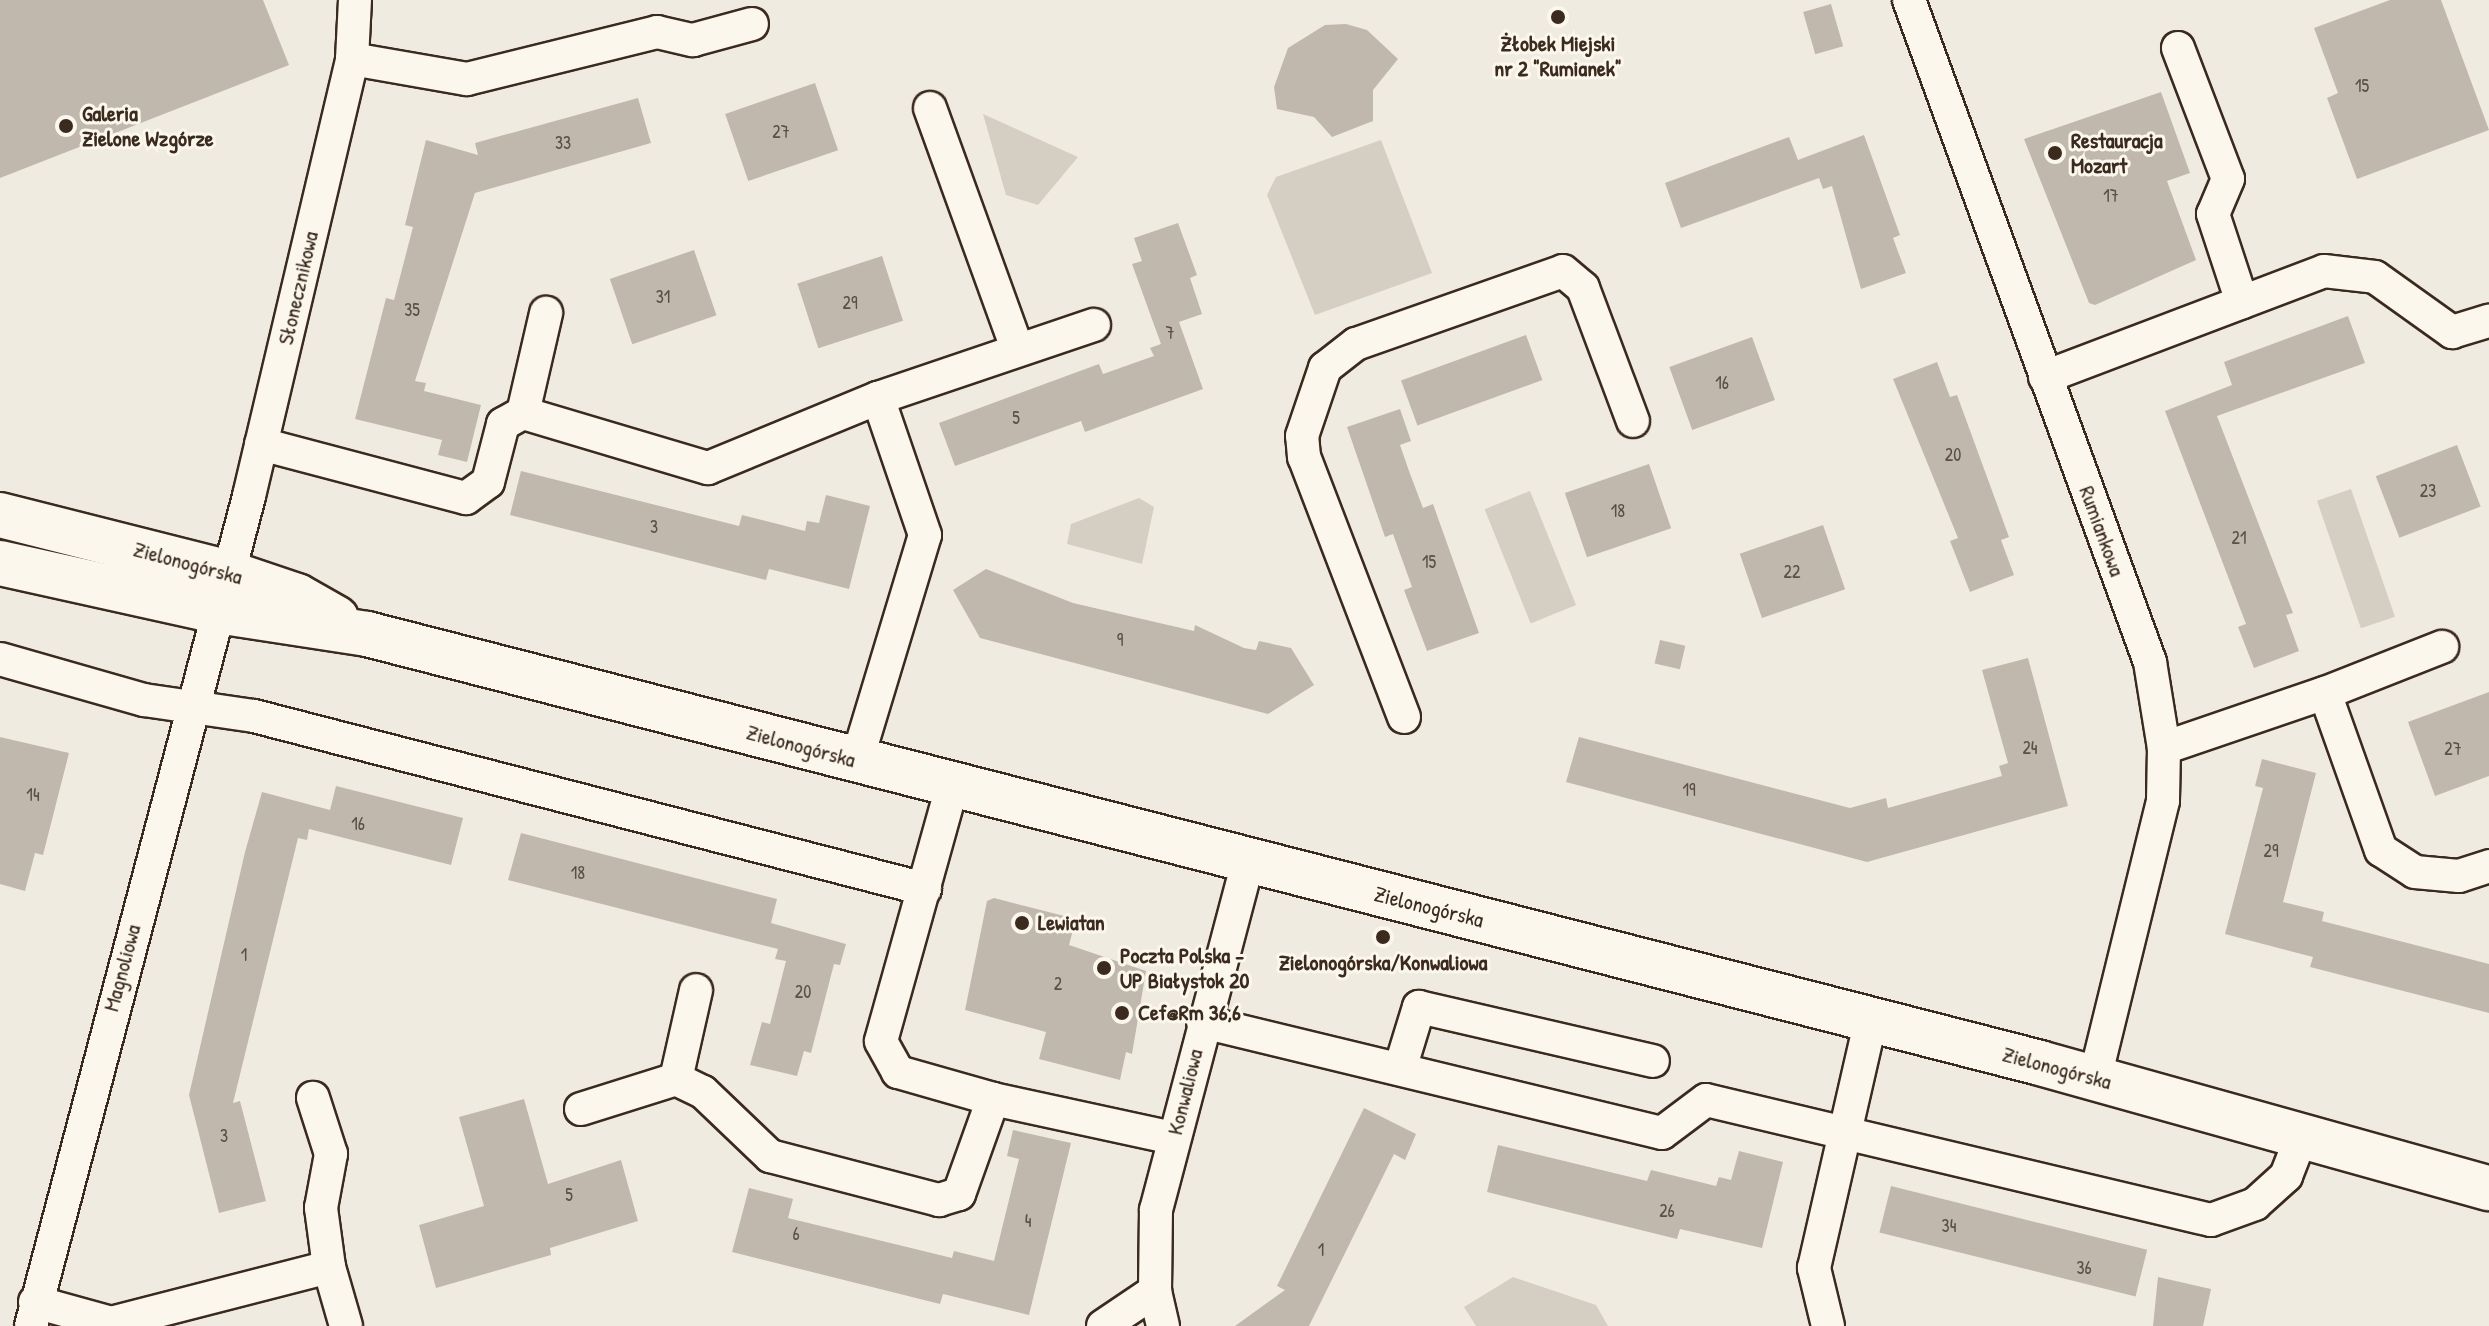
<!DOCTYPE html>
<html>
<head>
<meta charset="utf-8">
<style>
	body { margin:0 }
	#map { position:relative; width:2489px; height:1326px; overflow:hidden; background:#f0ebe0; font-family:"Patrick Hand",sans-serif }
	div>[style] { position:absolute }
	[style*='--x'] { left:calc(var(--x)*1px); top:calc(var(--y)*1px); width:calc(var(--w)*1px); rotate:calc(var(--a)*1deg) }
	.green>* { inset:0; background:#d5cec3; transform-origin:0 0 }
	.building>* { inset:0; background:#c0b8ad; transform-origin:0 0 }
	.roads { filter:drop-shadow(2px 0 #3b2a1e) drop-shadow(-2px 0 #3b2a1e) drop-shadow(0 2px #3b2a1e) drop-shadow(0 -2px #3b2a1e) }
	.street>* { height:32px; margin:-16px; padding:0 16px; transform-origin:16px; border-radius:16px; background:#fbf7ec }
	.secondary>* { height:44px; margin:-22px; padding:0 22px; transform-origin:22px; border-radius:22px; background:#fbf7ec }
	.dots>* { width:22px; height:22px; translate:-50% -50%; box-sizing:border-box; border:4px solid #fbf7ec; border-radius:50% }
	span { translate:-50% -50%; white-space:nowrap; text-align:center; line-height:1.15; -webkit-text-stroke:6px #fbf7ec; paint-order:stroke }
	.number-label { font-size:18px; color:#5c4e42 }
	.number-label span { -webkit-text-stroke-width:0 }
	.poi-label { font-size:22px; color:#3b2a1e; font-weight:700 }
	.left { translate:0 -50%; text-align:left }
	.street-label { font-size:22px; color:#3b2a1e }
</style>
</head>
<body>
<div id="map">
	<div class="green">
		<div style="clip-path:polygon(983px 114px,1078px 157px,1038px 205px,1006px 195px)"></div>
		<div style="clip-path:polygon(1381px 140px,1432px 273px,1315px 315px,1267px 195px,1276px 177px)"></div>
		<div style="left:2351px;top:489px;width:135px;height:36px;rotate:71deg"></div>
		<div style="left:1530px;top:491px;width:123px;height:49px;rotate:68deg"></div>
		<div style="clip-path:polygon(1139px 498px,1154px 507px,1142px 564px,1067px 544px,1071px 524px)"></div>
		<div style="clip-path:polygon(1513px 1277px,1596px 1305px,1608px 1326px,1476px 1326px,1464px 1307px)"></div>
	</div>
	<div class="building">
		<div style="clip-path:polygon(0 0,263px 0,289px 65px,0 178px)"></div>
		<div style="clip-path:polygon(2390px 0,2441px 0,2489px 130px,2357px 179px,2327px 98px,2338px 93px,2314px 28px)"></div>
		<div style="left:1831px;top:4px;width:44px;height:29px;rotate:74deg"></div>
		<div style="clip-path:polygon(1346px 24px,1367px 30px,1398px 59px,1373px 90px,1373px 121px,1332px 137px,1314px 117px,1277px 109px,1274px 87px,1288px 48px,1325px 25px)"></div>
		<div style="left:815px;top:83px;width:71px;height:95px;rotate:71deg"></div>
		<div style="clip-path:polygon(2161px 92px,2190px 173px,2167px 181px,2196px 260px,2095px 305px,2089px 303px,2024px 139px)"></div>
		<div style="clip-path:polygon(638px 98px,651px 143px,475px 193px,415px 381px,426px 383px,424px 391px,481px 405px,467px 462px,438px 455px,442px 440px,355px 419px,386px 298px,394px 300px,413px 227px,405px 225px,426px 140px,478px 155px,475px 143px)"></div>
		<div style="clip-path:polygon(1864px 135px,1900px 235px,1893px 238px,1906px 273px,1861px 289px,1832px 186px,1823px 189px,1819px 178px,1681px 228px,1665px 183px,1789px 137px,1798px 160px)"></div>
		<div style="clip-path:polygon(1178px 223px,1197px 275px,1190px 278px,1202px 314px,1179px 322px,1203px 389px,1085px 432px,1081px 421px,955px 466px,939px 423px,1099px 364px,1103px 374px,1154px 356px,1150px 348px,1161px 344px,1132px 264px,1142px 261px,1134px 238px)"></div>
		<div style="left:694px;top:250px;width:69px;height:89px;rotate:71deg"></div>
		<div style="left:882px;top:256px;width:68px;height:89px;rotate:72deg"></div>
		<div style="clip-path:polygon(2348px 316px,2365px 363px,2217px 416px,2293px 613px,2286px 615px,2299px 651px,2254px 668px,2238px 627px,2246px 624px,2165px 411px,2232px 385px,2224px 362px)"></div>
		<div style="left:1526px;top:335px;width:48px;height:133px;rotate:70deg"></div>
		<div style="left:1752px;top:337px;width:67px;height:88px;rotate:70deg"></div>
		<div style="clip-path:polygon(1937px 362px,1950px 397px,1957px 395px,2009px 537px,2001px 540px,2014px 575px,1970px 592px,1950px 541px,1958px 538px,1893px 379px)"></div>
		<div style="clip-path:polygon(1400px 409px,1411px 441px,1400px 445px,1409px 471px,1423px 508px,1433px 504px,1479px 633px,1427px 651px,1404px 590px,1412px 587px,1393px 534px,1385px 537px,1347px 427px)"></div>
		<div style="left:2457px;top:445px;width:66px;height:87px;rotate:69deg"></div>
		<div style="left:1649px;top:464px;width:68px;height:89px;rotate:71deg"></div>
		<div style="clip-path:polygon(521px 471px,739px 526px,742px 515px,805px 531px,807px 521px,819px 523px,826px 495px,870px 506px,849px 589px,769px 569px,766px 580px,510px 515px)"></div>
		<div style="left:1823px;top:525px;width:68px;height:88px;rotate:71deg"></div>
		<div style="clip-path:polygon(986px 569px,1073px 603px,1194px 631px,1195px 625px,1244px 648px,1256px 650px,1259px 641px,1291px 648px,1314px 685px,1268px 714px,980px 638px,953px 590px)"></div>
		<div style="left:1660px;top:640px;width:26px;height:24px;rotate:13deg"></div>
		<div style="clip-path:polygon(2028px 658px,2068px 806px,1867px 862px,1566px 782px,1579px 737px,1850px 808px,1886px 798px,1888px 808px,2002px 776px,1999px 766px,2008px 763px,1982px 670px)"></div>
		<div style="clip-path:polygon(2489px 692px,2489px 776px,2435px 796px,2408px 722px)"></div>
		<div style="clip-path:polygon(0 737px,69px 753px,43px 855px,35px 853px,25px 891px,0 884px)"></div>
		<div style="clip-path:polygon(2262px 759px,2316px 773px,2283px 902px,2324px 912px,2322px 921px,2489px 964px,2489px 1013px,2310px 967px,2313px 957px,2225px 934px,2263px 788px,2255px 786px)"></div>
		<div style="clip-path:polygon(336px 786px,463px 818px,451px 865px,309px 829px,307px 840px,298px 838px,233px 1103px,240px 1101px,266px 1201px,219px 1213px,189px 1095px,245px 852px,262px 792px,330px 810px)"></div>
		<div style="clip-path:polygon(521px 833px,777px 899px,771px 923px,846px 944px,840px 965px,834px 964px,811px 1053px,804px 1051px,797px 1076px,750px 1065px,762px 1022px,770px 1024px,786px 961px,775px 959px,778px 949px,508px 880px)"></div>
		<div style="clip-path:polygon(994px 898px,1076px 919px,1069px 945px,1146px 971px,1132px 1054px,1126px 1052px,1120px 1080px,1039px 1059px,1046px 1032px,965px 1010px,987px 901px)"></div>
		<div style="clip-path:polygon(524px 1099px,548px 1184px,621px 1160px,638px 1221px,550px 1248px,551px 1255px,436px 1288px,419px 1225px,484px 1206px,459px 1117px)"></div>
		<div style="clip-path:polygon(1364px 1108px,1416px 1134px,1405px 1160px,1394px 1154px,1309px 1326px,1235px 1326px,1285px 1290px,1277px 1286px)"></div>
		<div style="clip-path:polygon(1013px 1130px,1071px 1143px,1029px 1315px,943px 1294px,940px 1304px,732px 1252px,749px 1188px,793px 1199px,788px 1218px,952px 1258px,954px 1251px,994px 1261px,1019px 1159px,1007px 1156px)"></div>
		<div style="clip-path:polygon(1498px 1145px,1647px 1181px,1651px 1170px,1716px 1186px,1719px 1177px,1731px 1180px,1739px 1151px,1783px 1162px,1762px 1248px,1680px 1229px,1677px 1239px,1487px 1192px)"></div>
		<div style="left:1891px;top:1186px;width:264px;height:48px;rotate:14deg"></div>
		<div style="clip-path:polygon(2158px 1277px,2211px 1289px,2203px 1326px,2153px 1326px)"></div>
	</div>
	<div class="roads">
		<div class="street">
			<div style="--x:1909;--y:0;--w:705;--a:70"></div>
			<div style="--x:2150;--y:662;--w:87;--a:80.8"></div>
			<div style="--x:2164;--y:748;--w:53;--a:91.1"></div>
			<div style="--x:2163;--y:801;--w:285;--a:103.8"></div>
			<div style="--x:2178;--y:48;--w:140;--a:69.1"></div>
			<div style="--x:2228;--y:179;--w:38;--a:113"></div>
			<div style="--x:2213;--y:214;--w:93;--a:71.8"></div>
			<div style="--x:352;--y:59;--w:117;--a:9.9"></div>
			<div style="--x:467;--y:79;--w:196;--a:-13.9"></div>
			<div style="--x:657;--y:32;--w:37;--a:13"></div>
			<div style="--x:693;--y:40;--w:61;--a:-15.2"></div>
			<div style="--x:930;--y:108;--w:255;--a:70.1"></div>
			<div style="--x:2045;--y:377;--w:298;--a:-20.8"></div>
			<div style="--x:2324;--y:271;--w:51;--a:6.7"></div>
			<div style="--x:2375;--y:277;--w:95;--a:35.5"></div>
			<div style="--x:2452;--y:332;--w:39;--a:-17"></div>
			<div style="--x:523;--y:413;--w:103;--a:-77"></div>
			<div style="--x:261;--y:444;--w:212;--a:14.8"></div>
			<div style="--x:466;--y:498;--w:27;--a:-36"></div>
			<div style="--x:488;--y:482;--w:60;--a:-75.5"></div>
			<div style="--x:503;--y:424;--w:23;--a:-29"></div>
			<div style="--x:523;--y:413;--w:193;--a:16.6"></div>
			<div style="--x:708;--y:468;--w:184;--a:-22.4"></div>
			<div style="--x:0;--y:659;--w:150;--a:15.9"></div>
			<div style="--x:144;--y:700;--w:111;--a:8.3"></div>
			<div style="--x:254;--y:716;--w:693;--a:14.46"></div>
			<div style="--x:2325;--y:693;--w:126;--a:-21.5"></div>
			<div style="--x:1404;--y:717;--w:279;--a:-111"></div>
			<div style="--x:1304;--y:457;--w:21;--a:-95"></div>
			<div style="--x:1302;--y:436;--w:72;--a:-71.3"></div>
			<div style="--x:1325;--y:368;--w:39;--a:-38"></div>
			<div style="--x:1356;--y:344;--w:219;--a:-19.4"></div>
			<div style="--x:1563;--y:271;--w:26;--a:40"></div>
			<div style="--x:1583;--y:288;--w:142;--a:69.4"></div>
			<div style="--x:2164;--y:748;--w:170;--a:-18.9"></div>
			<div style="--x:2325;--y:693;--w:167;--a:70.4"></div>
			<div style="--x:2381;--y:850;--w:40;--a:32.9"></div>
			<div style="--x:2415;--y:872;--w:44;--a:5.2"></div>
			<div style="--x:2459;--y:876;--w:32;--a:-18"></div>
			<div style="--x:857;--y:760;--w:235;--a:-73.2"></div>
			<div style="--x:925;--y:535;--w:145;--a:-108.9"></div>
			<div style="--x:878;--y:398;--w:228;--a:-18.7"></div>
			<div style="--x:1203;--y:1022;--w:472;--a:13.6"></div>
			<div style="--x:1662;--y:1133;--w:55;--a:-36.9"></div>
			<div style="--x:1706;--y:1100;--w:519;--a:13.37"></div>
			<div style="--x:2211;--y:1220;--w:47;--a:-20"></div>
			<div style="--x:2255;--y:1204;--w:42;--a:-42.1"></div>
			<div style="--x:2286;--y:1176;--w:44;--a:-68.7"></div>
			<div style="--x:1400;--y:1069;--w:65;--a:-73"></div>
			<div style="--x:1419;--y:1007;--w:240;--a:13"></div>
			<div style="--x:676;--y:1079;--w:30;--a:26"></div>
			<div style="--x:703;--y:1092;--w:93;--a:43.7"></div>
			<div style="--x:770;--y:1156;--w:175;--a:14.6"></div>
			<div style="--x:939;--y:1200;--w:21;--a:-17"></div>
			<div style="--x:959;--y:1194;--w:101;--a:-70.3"></div>
			<div style="--x:993;--y:1099;--w:99;--a:-164.1"></div>
			<div style="--x:898;--y:1072;--w:35;--a:-119"></div>
			<div style="--x:881;--y:1041;--w:264;--a:-74.4"></div>
			<div style="--x:993;--y:1099;--w:184;--a:12.2"></div>
			<div style="--x:581;--y:1109;--w:100;--a:-17.5"></div>
			<div style="--x:676;--y:1079;--w:91;--a:-77.3"></div>
			<div style="--x:329;--y:1267;--w:61;--a:73.9"></div>
			<div style="--x:35;--y:1302;--w:79;--a:15.4"></div>
			<div style="--x:111;--y:1323;--w:225;--a:-14.4"></div>
			<div style="--x:329;--y:1267;--w:60;--a:-97.7"></div>
			<div style="--x:321;--y:1208;--w:55;--a:-79.5"></div>
			<div style="--x:331;--y:1154;--w:59;--a:-107.8"></div>
			<div style="--x:31;--y:1326;--w:858;--a:-75.28"></div>
			<div style="--x:249;--y:496;--w:449;--a:-76.7"></div>
			<div style="--x:352;--y:59;--w:59;--a:-87.1"></div>
			<div style="--x:1103;--y:1326;--w:63;--a:-33.9"></div>
			<div style="--x:1163;--y:1326;--w:36;--a:-103"></div>
			<div style="--x:1155;--y:1291;--w:81;--a:-89.3"></div>
			<div style="--x:1156;--y:1210;--w:360;--a:-75.2"></div>
			<div style="--x:1828;--y:1326;--w:60;--a:-103.6"></div>
			<div style="--x:1814;--y:1268;--w:255;--a:-77.1"></div>
		</div>
		<div class="secondary">
			<div style="--x:0;--y:515;--w:236;--a:14.2"></div>
			<div style="--x:229;--y:573;--w:72;--a:18.7"></div>
			<div style="--x:297;--y:596;--w:45;--a:29.4"></div>
			<div style="--x:0;--y:563;--w:222;--a:12.5"></div>
			<div style="--x:217;--y:611;--w:152;--a:8.7"></div>
			<div style="--x:367;--y:634;--w:1727;--a:14.38"></div>
			<div style="--x:2040;--y:1063;--w:466;--a:15.6"></div>
		</div>
	</div>
	<div class="dots">
		<div style="left:1558px;top:17px;background:#3b2a1e"></div>
		<div style="left:66px;top:126px;background:#3b2a1e"></div>
		<div style="left:2055px;top:153px;background:#3b2a1e"></div>
		<div style="left:1022px;top:923px;background:#3b2a1e"></div>
		<div style="left:1383px;top:937px;background:#3b2a1e"></div>
		<div style="left:1104px;top:968px;background:#3b2a1e"></div>
		<div style="left:1122px;top:1013px;background:#3b2a1e"></div>
	</div>
	<div class="number-label">
		<span style="left:2362px;top:86px">15</span>
		<span style="left:781px;top:132px">27</span>
		<span style="left:563px;top:143px">33</span>
		<span style="left:2111px;top:196px">17</span>
		<span style="left:663px;top:297px">31</span>
		<span style="left:850px;top:303px">29</span>
		<span style="left:412px;top:310px">35</span>
		<span style="left:1170px;top:333px">7</span>
		<span style="left:1722px;top:383px">16</span>
		<span style="left:1016px;top:418px">5</span>
		<span style="left:1953px;top:455px">20</span>
		<span style="left:2428px;top:491px">23</span>
		<span style="left:1618px;top:511px">18</span>
		<span style="left:654px;top:527px">3</span>
		<span style="left:2239px;top:538px">21</span>
		<span style="left:1429px;top:562px">15</span>
		<span style="left:1792px;top:572px">22</span>
		<span style="left:1120px;top:640px">9</span>
		<span style="left:2030px;top:748px">24</span>
		<span style="left:2453px;top:749px">27</span>
		<span style="left:1689px;top:790px">19</span>
		<span style="left:33px;top:795px">14</span>
		<span style="left:358px;top:824px">16</span>
		<span style="left:2271px;top:851px">29</span>
		<span style="left:578px;top:873px">18</span>
		<span style="left:244px;top:955px">1</span>
		<span style="left:1058px;top:984px">2</span>
		<span style="left:803px;top:992px">20</span>
		<span style="left:224px;top:1136px">3</span>
		<span style="left:569px;top:1195px">5</span>
		<span style="left:1667px;top:1211px">26</span>
		<span style="left:1028px;top:1221px">4</span>
		<span style="left:1949px;top:1226px">34</span>
		<span style="left:796px;top:1234px">6</span>
		<span style="left:1321px;top:1250px">1</span>
		<span style="left:2084px;top:1268px">36</span>
	</div>
	<div class="poi-label">
		<span style="left:1558px;top:56px">Żłobek Miejski<br>nr 2 "Rumianek"</span>
		<span class="left" style="left:82px;top:126px">Galeria<br>Zielone Wzgórze</span>
		<span class="left" style="left:2071px;top:153px">Restauracja<br>Mozart</span>
		<span class="left" style="left:1038px;top:923px">Lewiatan</span>
		<span class="left" style="left:1120px;top:968px">Poczta Polska -<br>UP Białystok 20</span>
		<span style="left:1383px;top:963px">Zielonogórska/Konwaliowa</span>
		<span class="left" style="left:1138px;top:1013px">Cef@Rm 36,6</span>
	</div>
	<div class="street-label">
		<span style="left:298px;top:288px;rotate:-77deg">Słonecznikowa</span>
		<span style="left:2102px;top:531px;rotate:70deg">Rumiankowa</span>
		<span style="left:188px;top:563px;rotate:15deg">Zielonogórska</span>
		<span style="left:801px;top:746px;rotate:15deg">Zielonogórska</span>
		<span style="left:1429px;top:907px;rotate:14deg">Zielonogórska</span>
		<span style="left:122px;top:968px;rotate:-75deg">Magnoliowa</span>
		<span style="left:2057px;top:1068px;rotate:15deg">Zielonogórska</span>
		<span style="left:1185px;top:1092px;rotate:-76deg">Konwaliowa</span>
	</div>
</div>
</body>
</html>
